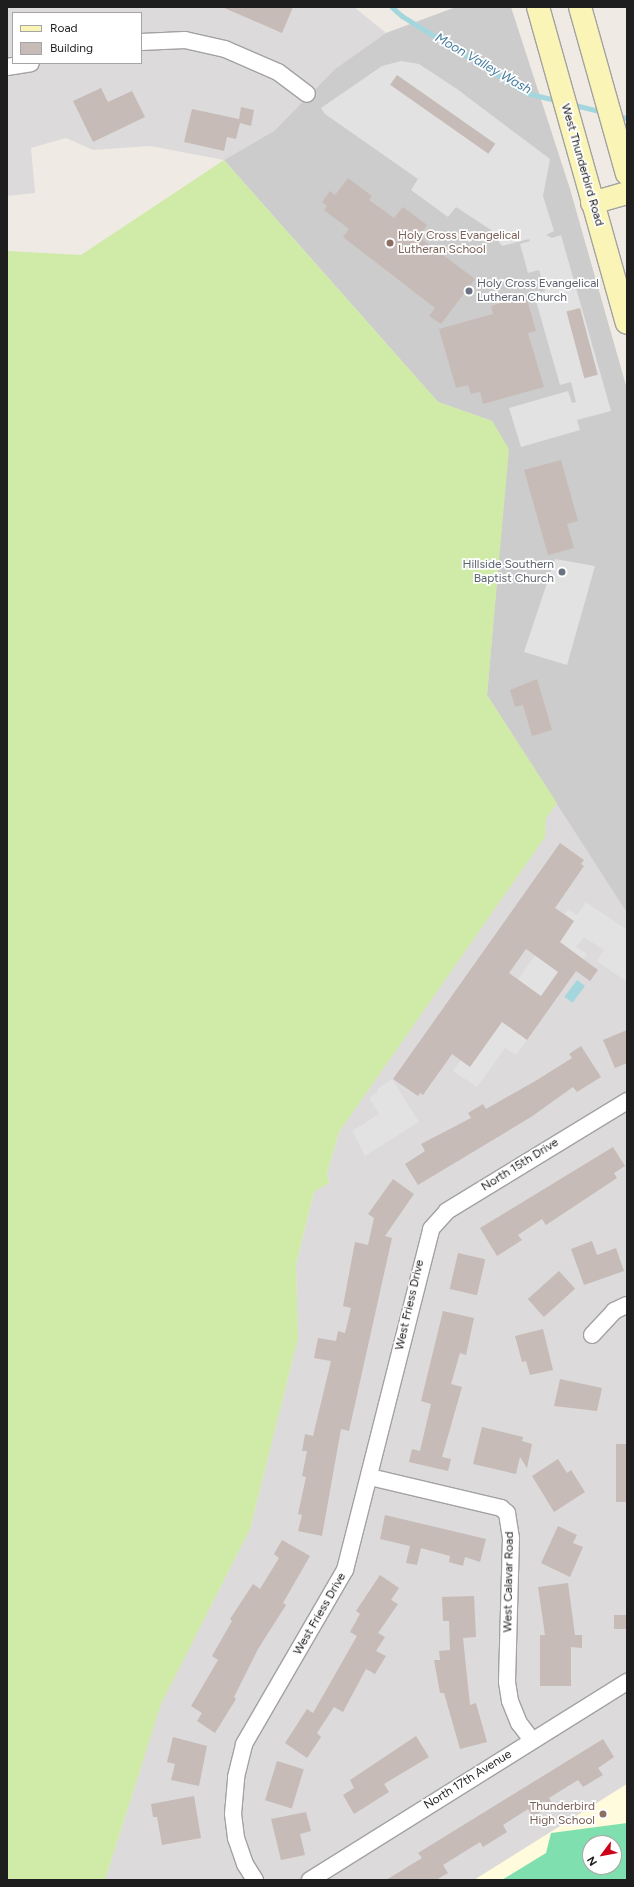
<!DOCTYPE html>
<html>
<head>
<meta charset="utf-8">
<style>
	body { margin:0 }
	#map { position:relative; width:634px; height:1887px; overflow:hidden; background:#efeae3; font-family:Figtree,sans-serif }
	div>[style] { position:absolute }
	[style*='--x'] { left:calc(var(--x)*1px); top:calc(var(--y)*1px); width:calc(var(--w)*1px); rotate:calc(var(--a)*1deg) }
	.residential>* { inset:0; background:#dcdadb }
	.education>* { inset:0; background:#fffbdc }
	.religious>* { inset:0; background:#ccc }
	.grass>* { inset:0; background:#d0eaa8 }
	.pitch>* { inset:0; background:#80dfaf }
	.parking>* { inset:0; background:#e2e2e2 }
	.water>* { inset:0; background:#a3d7dd; transform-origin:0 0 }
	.stream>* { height:4.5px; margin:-2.25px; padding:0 2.25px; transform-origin:2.25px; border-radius:2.25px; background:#a3d7dd }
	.building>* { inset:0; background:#c6bbb7; transform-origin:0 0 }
	.roads { filter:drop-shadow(1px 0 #a2a2a2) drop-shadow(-1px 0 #a2a2a2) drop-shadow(0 1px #a2a2a2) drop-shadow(0 -1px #a2a2a2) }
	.street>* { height:16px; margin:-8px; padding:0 8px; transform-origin:8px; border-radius:8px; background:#fff }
	.secondary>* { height:22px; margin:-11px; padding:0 11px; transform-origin:11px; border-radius:11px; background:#faf5b6 }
	.dots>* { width:11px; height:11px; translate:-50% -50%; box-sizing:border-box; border:2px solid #fff; border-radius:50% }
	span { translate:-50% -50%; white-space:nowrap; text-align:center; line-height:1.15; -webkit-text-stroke:3.5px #fff; paint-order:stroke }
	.street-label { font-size:12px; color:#1e1e1e }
	.education-label { font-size:12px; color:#785e54 }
	.left { translate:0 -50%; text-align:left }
	.right { translate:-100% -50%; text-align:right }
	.worship-label { font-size:12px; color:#5b616d }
	.water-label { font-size:13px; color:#437b9e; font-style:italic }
	.frame { position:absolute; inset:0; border:8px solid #1e1e1e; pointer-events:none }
	.legend { position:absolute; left:12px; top:12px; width:130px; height:52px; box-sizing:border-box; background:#fff; border:1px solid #a5a5a5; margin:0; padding:5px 7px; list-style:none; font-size:12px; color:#1e1e1e }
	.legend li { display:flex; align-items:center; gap:8px; height:20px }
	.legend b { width:20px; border:1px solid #a5a5a5 }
	.north { position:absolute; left:582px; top:1835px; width:40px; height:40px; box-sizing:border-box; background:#fff; border:1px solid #a5a5a5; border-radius:50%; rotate:238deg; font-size:11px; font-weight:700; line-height:16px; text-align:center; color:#1e1e1e }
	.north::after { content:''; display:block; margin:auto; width:14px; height:18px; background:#cb0018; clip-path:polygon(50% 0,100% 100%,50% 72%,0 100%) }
</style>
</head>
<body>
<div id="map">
	<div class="residential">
		<div style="clip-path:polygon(evenodd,7px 7px,354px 7px,386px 33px,335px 69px,274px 131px,224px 160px,150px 146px,93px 150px,66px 138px,31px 148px,35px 193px,7px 196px,7px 7px,13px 13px,141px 13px,141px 63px,13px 63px,13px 13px)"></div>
		<div style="clip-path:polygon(557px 803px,627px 913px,627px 1784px,474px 1880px,105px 1880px,161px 1704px,250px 1529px,298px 1338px,296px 1264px,314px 1192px,329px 1183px,327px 1173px,339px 1132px,545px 837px,546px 818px)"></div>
	</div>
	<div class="education">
		<div style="clip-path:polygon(evenodd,627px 1784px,627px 1880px,474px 1880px,627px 1784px,590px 1843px,614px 1843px,614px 1867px,590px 1867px,590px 1843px)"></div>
	</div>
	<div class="religious">
		<div style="clip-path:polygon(456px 7px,511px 7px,570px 189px,627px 389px,627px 913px,487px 695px,508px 449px,492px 421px,438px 402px,224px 160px,274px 131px,335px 69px,386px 33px)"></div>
	</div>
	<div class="grass">
		<div style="clip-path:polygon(224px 160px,438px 402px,492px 421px,509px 449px,487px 695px,557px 803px,546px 818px,545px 837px,339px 1132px,327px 1173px,329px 1183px,314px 1192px,296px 1264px,298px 1338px,250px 1529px,161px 1704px,105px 1880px,7px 1880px,7px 251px,81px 255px)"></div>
	</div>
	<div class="pitch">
		<div style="clip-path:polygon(evenodd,627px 1823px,627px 1880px,502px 1880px,546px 1853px,551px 1833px,627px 1823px,590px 1843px,614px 1843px,614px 1867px,590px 1867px,590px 1843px)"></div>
	</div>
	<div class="parking">
		<div style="clip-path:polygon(401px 61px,419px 64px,457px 89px,550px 159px,543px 196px,554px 231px,546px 235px,552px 238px,561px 235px,611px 411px,577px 420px,580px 430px,521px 447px,509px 408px,568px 391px,572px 403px,576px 402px,571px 382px,560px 385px,534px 294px,545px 291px,539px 270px,528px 273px,520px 244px,530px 241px,529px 239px,502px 246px,491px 230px,456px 207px,448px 217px,411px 190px,418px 179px,325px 114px,321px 108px,382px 66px)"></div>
		<div style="clip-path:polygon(555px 559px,595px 566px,567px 665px,524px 652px)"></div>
		<div style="clip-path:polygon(586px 902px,627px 930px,627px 982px,597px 961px,604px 950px,584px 937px,576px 947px,587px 954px,516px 1055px,505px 1048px,477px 1087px,453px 1071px,568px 909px,577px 915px)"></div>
		<div style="clip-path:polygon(392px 1079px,419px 1122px,365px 1156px,352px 1131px,379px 1114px,369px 1098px,378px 1092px,377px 1089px)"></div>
	</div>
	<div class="water">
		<div style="left:577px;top:980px;width:10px;height:21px;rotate:37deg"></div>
	</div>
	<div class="stream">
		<div style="--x:392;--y:7;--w:13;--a:42"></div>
		<div style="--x:402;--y:16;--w:147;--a:31.6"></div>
		<div style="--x:527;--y:93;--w:32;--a:14"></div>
		<div style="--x:571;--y:104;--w:33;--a:14"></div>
		<div style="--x:618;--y:116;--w:9;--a:13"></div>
	</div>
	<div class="building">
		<div style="clip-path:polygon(222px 7px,293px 7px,282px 33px)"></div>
		<div style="left:397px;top:75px;width:120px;height:12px;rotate:35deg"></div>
		<div style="clip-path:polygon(101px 88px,108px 102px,132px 91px,145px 117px,93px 142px,73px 101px)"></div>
		<div style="clip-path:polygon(241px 107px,254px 110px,251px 126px,240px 123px,236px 139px,227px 137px,224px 151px,184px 142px,192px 109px,239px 119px)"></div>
		<div style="clip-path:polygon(348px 178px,372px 196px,369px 200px,394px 218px,403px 207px,427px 225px,419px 237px,475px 279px,441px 324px,429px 316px,435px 308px,343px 237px,349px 229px,324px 210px,327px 206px,322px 202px,330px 191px,335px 195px)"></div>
		<div style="clip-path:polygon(526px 296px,536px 331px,528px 333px,544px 387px,483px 404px,480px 392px,471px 394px,468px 385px,456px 388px,439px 329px,493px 314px,491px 306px)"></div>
		<div style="left:580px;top:308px;width:69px;height:14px;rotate:75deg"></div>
		<div style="clip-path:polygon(561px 460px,578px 521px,567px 524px,574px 548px,548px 555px,524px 470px)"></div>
		<div style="clip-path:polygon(537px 679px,552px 730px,532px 736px,523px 705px,515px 707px,510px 690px)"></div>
		<div style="clip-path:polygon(evenodd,560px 843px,584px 860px,581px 864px,584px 866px,555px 908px,574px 921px,560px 942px,598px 970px,590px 981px,576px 971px,527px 1040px,502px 1022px,470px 1067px,452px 1054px,423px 1095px,420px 1093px,418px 1096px,393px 1079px,560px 843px,526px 949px,558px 972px,541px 996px,509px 973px,526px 949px)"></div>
		<div style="clip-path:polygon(627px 1030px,627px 1063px,615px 1068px,603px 1040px)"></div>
		<div style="clip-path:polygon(581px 1046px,601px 1077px,577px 1092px,573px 1087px,531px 1117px,418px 1185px,405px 1164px,425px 1151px,421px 1144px,471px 1118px,468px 1113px,483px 1104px,486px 1109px,537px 1080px,572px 1058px,569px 1054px)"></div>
		<div style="clip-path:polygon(613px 1147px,625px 1166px,614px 1173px,617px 1178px,546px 1225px,542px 1219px,518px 1235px,522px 1240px,497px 1256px,480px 1228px)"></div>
		<div style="clip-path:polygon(393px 1179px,414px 1194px,385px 1236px,392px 1238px,349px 1431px,341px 1429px,322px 1536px,298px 1531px,302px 1515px,298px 1514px,306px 1477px,302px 1476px,307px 1451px,302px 1451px,305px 1434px,313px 1436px,331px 1361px,314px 1358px,318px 1338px,336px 1341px,338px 1331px,345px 1333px,351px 1308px,343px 1306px,355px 1242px,368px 1245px,374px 1218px,368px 1214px)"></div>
		<div style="clip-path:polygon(592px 1241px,597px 1255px,616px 1248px,624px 1271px,584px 1285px,571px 1249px)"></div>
		<div style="left:458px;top:1253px;width:28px;height:37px;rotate:13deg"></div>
		<div style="left:559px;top:1271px;width:24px;height:42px;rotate:48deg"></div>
		<div style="clip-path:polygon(443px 1311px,474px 1318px,466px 1355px,460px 1353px,451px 1384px,462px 1387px,442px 1457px,451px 1459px,448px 1471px,409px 1462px,412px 1449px,420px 1451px,431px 1404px,421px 1401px)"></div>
		<div style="clip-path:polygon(543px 1329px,553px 1370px,530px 1375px,526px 1361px,522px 1362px,515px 1336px)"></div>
		<div style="clip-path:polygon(560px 1379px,602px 1388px,597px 1411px,554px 1406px)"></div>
		<div style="clip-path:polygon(482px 1427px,523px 1437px,522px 1441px,532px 1444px,527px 1468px,520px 1457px,516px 1474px,473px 1464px)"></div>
		<div style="left:616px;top:1444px;width:11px;height:58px"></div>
		<div style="clip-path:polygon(558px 1459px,567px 1473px,571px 1470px,585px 1492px,554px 1512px,532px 1476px)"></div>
		<div style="clip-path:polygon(385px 1515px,486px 1539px,480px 1562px,465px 1557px,463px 1566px,449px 1562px,450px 1556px,421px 1548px,417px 1565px,406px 1563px,410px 1546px,380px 1539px)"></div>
		<div style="clip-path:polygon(558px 1526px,577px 1535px,573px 1543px,583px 1547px,570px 1577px,541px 1563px)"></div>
		<div style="clip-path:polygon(282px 1540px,310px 1556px,283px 1603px,286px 1605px,258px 1649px,234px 1697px,236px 1699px,215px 1733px,197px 1721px,202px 1713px,191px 1706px,218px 1660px,212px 1656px,232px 1621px,230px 1619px,253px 1584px,260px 1589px,279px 1558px,274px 1554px)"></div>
		<div style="clip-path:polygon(380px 1575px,399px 1588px,391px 1600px,398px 1604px,378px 1633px,385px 1637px,376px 1651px,386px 1656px,375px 1674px,366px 1669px,343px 1712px,334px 1707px,317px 1733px,321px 1737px,307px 1758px,285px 1743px,307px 1709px,313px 1713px,357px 1636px,350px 1632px,360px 1614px,356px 1611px)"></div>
		<div style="clip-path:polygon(568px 1583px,575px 1635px,582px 1635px,582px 1648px,571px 1647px,571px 1686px,540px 1686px,540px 1635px,545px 1635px,538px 1587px)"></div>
		<div style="clip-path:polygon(474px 1596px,476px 1637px,463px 1638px,470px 1705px,476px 1703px,487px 1742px,460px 1749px,444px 1693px,440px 1693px,434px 1660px,440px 1660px,439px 1651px,450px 1650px,449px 1621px,443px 1621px,442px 1597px)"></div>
		<div style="left:627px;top:1615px;width:14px;height:13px;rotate:90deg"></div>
		<div style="clip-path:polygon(416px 1736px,429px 1757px,384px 1784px,389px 1792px,354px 1814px,343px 1795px,354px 1788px,350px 1780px)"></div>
		<div style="clip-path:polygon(173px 1737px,207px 1746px,199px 1786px,171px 1780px,175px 1764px,167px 1762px)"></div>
		<div style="clip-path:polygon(603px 1739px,614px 1757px,598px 1768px,603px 1775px,583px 1787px,578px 1780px,549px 1798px,553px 1805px,533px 1817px,528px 1809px,503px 1825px,507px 1832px,483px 1847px,480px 1842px,443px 1865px,448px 1873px,436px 1880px,386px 1880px,422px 1858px,418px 1853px)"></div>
		<div style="left:277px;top:1761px;width:28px;height:41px;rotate:17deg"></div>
		<div style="clip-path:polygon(194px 1796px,201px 1838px,162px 1845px,157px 1817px,153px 1817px,151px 1804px)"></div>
		<div style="clip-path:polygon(306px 1812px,311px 1831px,300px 1834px,305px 1855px,281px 1860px,271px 1819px)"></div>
	</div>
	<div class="roads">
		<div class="street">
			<div style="--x:141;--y:42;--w:44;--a:-2.6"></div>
			<div style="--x:185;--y:40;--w:41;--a:12.7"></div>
			<div style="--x:225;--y:49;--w:58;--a:23.5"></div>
			<div style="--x:278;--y:72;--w:36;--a:37"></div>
			<div style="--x:7;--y:67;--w:24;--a:-9"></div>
			<div style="--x:592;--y:1335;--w:33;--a:-47"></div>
			<div style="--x:614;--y:1311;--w:14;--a:-25"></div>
			<div style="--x:370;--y:1477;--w:135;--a:13.3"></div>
			<div style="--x:501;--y:1508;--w:8;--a:40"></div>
			<div style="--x:507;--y:1513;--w:25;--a:81"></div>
			<div style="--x:511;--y:1538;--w:144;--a:91.6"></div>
			<div style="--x:507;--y:1682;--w:19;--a:81"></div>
			<div style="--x:510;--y:1701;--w:24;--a:68"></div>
			<div style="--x:519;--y:1723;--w:21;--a:53"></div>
			<div style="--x:255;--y:1880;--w:19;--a:-122"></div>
			<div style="--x:245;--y:1864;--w:28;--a:-109"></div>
			<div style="--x:236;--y:1838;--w:24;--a:-97"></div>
			<div style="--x:233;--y:1814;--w:37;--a:-85"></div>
			<div style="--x:236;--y:1777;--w:34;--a:-76"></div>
			<div style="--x:244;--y:1744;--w:201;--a:-59.9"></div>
			<div style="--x:345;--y:1570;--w:352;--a:-75.8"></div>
			<div style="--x:431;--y:1229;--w:24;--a:-48"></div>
			<div style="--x:447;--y:1211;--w:211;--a:-31.4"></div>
			<div style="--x:310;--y:1880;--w:374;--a:-32"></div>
		</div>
		<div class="secondary">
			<div style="--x:538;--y:7;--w:328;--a:74.3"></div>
			<div style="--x:580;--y:7;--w:173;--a:74.3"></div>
			<div style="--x:592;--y:203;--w:36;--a:-16"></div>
		</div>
	</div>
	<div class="dots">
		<div style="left:390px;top:243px;background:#8d6e63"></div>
		<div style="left:469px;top:291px;background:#6b7280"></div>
		<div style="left:562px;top:572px;background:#6b7280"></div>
		<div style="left:603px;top:1814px;background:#8d6e63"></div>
	</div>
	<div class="street-label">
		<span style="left:582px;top:165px;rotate:74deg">West Thunderbird Road</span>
		<span style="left:520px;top:1165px;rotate:-32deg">North 15th Drive</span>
		<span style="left:410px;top:1305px;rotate:-77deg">West Friess Drive</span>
		<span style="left:509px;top:1582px;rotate:-89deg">West Calavar Road</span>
		<span style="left:320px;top:1614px;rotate:-60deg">West Friess Drive</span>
		<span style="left:468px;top:1780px;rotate:-32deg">North 17th Avenue</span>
	</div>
	<div class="education-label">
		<span class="left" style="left:398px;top:243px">Holy Cross Evangelical<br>Lutheran School</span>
		<span class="right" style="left:595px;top:1814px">Thunderbird<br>High School</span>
	</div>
	<div class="worship-label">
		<span class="left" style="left:477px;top:291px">Holy Cross Evangelical<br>Lutheran Church</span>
		<span class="right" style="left:554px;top:572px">Hillside Southern<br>Baptist Church</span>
	</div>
	<div class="water-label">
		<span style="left:483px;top:64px;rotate:30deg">Moon Valley Wash</span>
	</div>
	<div class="frame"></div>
	<ul class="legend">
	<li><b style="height:5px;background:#faf5b6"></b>Road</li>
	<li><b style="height:11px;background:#c6bbb7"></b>Building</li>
	</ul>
	<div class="north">N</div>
</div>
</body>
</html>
